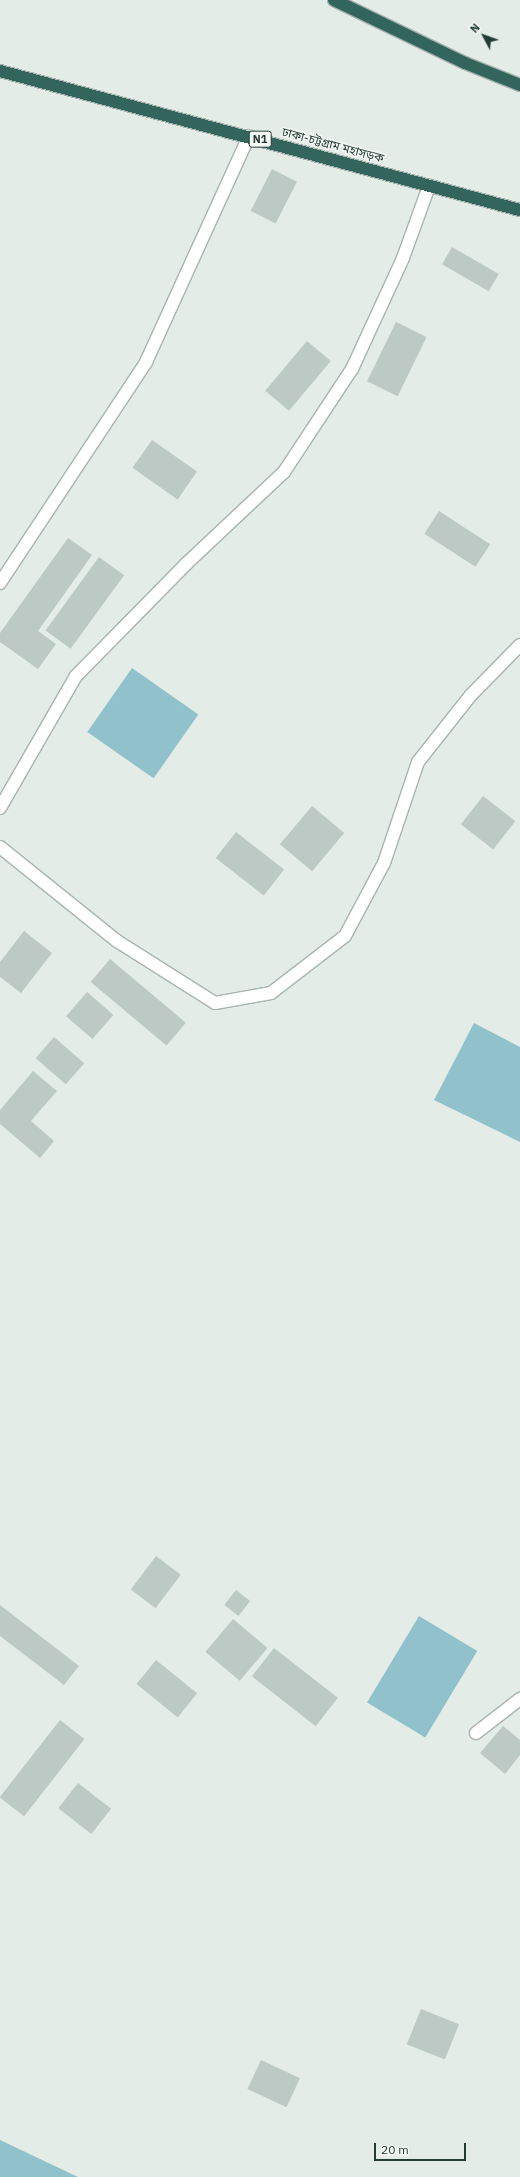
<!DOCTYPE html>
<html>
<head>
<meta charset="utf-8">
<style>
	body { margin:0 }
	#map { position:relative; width:520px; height:2177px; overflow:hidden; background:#e4ece8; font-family:"IBM Plex Sans","Noto Sans Bengali",sans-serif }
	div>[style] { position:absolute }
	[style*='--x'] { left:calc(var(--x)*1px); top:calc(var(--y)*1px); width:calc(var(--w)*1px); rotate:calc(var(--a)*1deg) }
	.water>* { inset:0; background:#91c2cb; transform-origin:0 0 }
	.building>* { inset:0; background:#bcc9c4; transform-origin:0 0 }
	.roads { filter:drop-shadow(1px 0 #a7b4af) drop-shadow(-1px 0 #a7b4af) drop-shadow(0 1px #a7b4af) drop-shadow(0 -1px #a7b4af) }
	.street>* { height:12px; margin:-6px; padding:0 6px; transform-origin:6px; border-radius:6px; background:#fff }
	.highway>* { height:12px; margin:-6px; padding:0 6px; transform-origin:6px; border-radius:6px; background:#34655c }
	span { translate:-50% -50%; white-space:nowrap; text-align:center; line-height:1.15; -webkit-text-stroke:3px #f4f9f6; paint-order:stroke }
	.shield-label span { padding:1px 3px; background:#f4f9f6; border:1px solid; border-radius:3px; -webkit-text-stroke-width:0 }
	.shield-label { font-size:11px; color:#253c36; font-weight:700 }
	.street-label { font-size:12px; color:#253c36 }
	.north { position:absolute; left:464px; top:16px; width:40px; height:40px; -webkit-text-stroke:3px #f4f9f6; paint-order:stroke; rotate:311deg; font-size:11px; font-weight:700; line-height:16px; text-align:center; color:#253c36 }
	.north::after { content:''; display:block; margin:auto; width:14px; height:18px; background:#253c36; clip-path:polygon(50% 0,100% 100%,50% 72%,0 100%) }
	.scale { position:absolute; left:374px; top:2143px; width:92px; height:18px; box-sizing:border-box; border:2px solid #253c36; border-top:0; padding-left:5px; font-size:12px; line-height:14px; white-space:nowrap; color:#253c36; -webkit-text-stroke:3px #f4f9f6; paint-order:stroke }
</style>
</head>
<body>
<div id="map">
	<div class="water">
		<div style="left:132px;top:668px;width:81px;height:78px;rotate:35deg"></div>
		<div style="clip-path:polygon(474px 1023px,520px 1047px,520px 1142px,434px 1100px)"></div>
		<div style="left:419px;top:1616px;width:68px;height:101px;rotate:31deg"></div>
		<div style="clip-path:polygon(0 2140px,78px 2177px,0 2177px)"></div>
	</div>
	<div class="building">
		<div style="left:272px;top:169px;width:28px;height:47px;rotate:27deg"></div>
		<div style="left:452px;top:247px;width:54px;height:20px;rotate:30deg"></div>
		<div style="left:396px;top:322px;width:34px;height:66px;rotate:26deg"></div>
		<div style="left:307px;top:341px;width:31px;height:65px;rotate:40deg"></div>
		<div style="left:152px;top:440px;width:55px;height:34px;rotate:35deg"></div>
		<div style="left:439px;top:511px;width:61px;height:27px;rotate:33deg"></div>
		<div style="clip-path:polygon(68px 538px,92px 555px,38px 631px,56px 644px,38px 669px,0 642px,0 633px)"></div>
		<div style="left:99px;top:557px;width:31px;height:91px;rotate:36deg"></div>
		<div style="left:483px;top:796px;width:41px;height:36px;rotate:38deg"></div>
		<div style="left:312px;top:806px;width:42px;height:50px;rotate:40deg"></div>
		<div style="left:236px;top:832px;width:61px;height:33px;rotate:38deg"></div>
		<div style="clip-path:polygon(24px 931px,52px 953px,21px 993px,0 977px,0 962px)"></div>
		<div style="left:110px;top:959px;width:99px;height:30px;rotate:40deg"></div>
		<div style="left:87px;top:992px;width:35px;height:32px;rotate:41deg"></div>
		<div style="left:54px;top:1037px;width:40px;height:28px;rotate:41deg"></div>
		<div style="clip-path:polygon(33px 1071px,57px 1091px,31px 1121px,54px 1141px,40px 1158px,0 1124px,0 1110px)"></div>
		<div style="left:156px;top:1556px;width:31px;height:42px;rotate:37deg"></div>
		<div style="left:236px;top:1590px;width:18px;height:19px;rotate:38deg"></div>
		<div style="clip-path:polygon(0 1605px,79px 1666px,64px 1685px,0 1636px)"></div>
		<div style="left:233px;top:1619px;width:45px;height:43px;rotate:40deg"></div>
		<div style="left:274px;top:1648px;width:81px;height:36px;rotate:38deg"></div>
		<div style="left:156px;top:1660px;width:53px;height:31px;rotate:39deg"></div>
		<div style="left:60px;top:1720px;width:31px;height:98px;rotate:38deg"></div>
		<div style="clip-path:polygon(503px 1726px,520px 1740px,520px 1755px,505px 1774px,480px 1753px)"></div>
		<div style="left:78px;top:1783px;width:42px;height:32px;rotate:38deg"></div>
		<div style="left:421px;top:2009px;width:41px;height:38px;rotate:22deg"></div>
		<div style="left:261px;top:2060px;width:43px;height:32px;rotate:25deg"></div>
	</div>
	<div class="roads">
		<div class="street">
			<div style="--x:0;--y:583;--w:265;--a:-56.5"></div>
			<div style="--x:146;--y:362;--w:248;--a:-65.5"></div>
			<div style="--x:0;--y:808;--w:152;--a:-60.1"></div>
			<div style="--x:76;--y:676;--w:157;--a:-45.5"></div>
			<div style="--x:186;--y:564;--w:134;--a:-43.2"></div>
			<div style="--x:284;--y:472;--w:123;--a:-56.6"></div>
			<div style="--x:352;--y:369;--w:122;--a:-65.3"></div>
			<div style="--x:403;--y:258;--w:77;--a:-70.1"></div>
			<div style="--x:0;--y:847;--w:150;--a:38.8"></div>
			<div style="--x:117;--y:941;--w:116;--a:32.3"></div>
			<div style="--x:215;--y:1003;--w:57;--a:-10.1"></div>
			<div style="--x:271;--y:993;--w:93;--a:-37.6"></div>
			<div style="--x:345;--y:936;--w:83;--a:-61.9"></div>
			<div style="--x:384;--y:863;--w:107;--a:-71.4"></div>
			<div style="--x:418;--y:762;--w:85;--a:-51.7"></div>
			<div style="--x:471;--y:695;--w:70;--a:-45.6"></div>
			<div style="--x:476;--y:1733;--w:56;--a:-37.7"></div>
		</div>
		<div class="highway">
			<div style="--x:334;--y:0;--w:145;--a:25.7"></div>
			<div style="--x:465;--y:63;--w:59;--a:21.8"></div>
			<div style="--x:0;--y:71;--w:538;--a:14.97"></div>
		</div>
	</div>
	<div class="shield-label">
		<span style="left:260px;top:139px">N1</span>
	</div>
	<div class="street-label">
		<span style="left:333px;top:145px;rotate:15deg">ঢাকা-চট্টগ্রাম মহাসড়ক</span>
	</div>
	<div class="north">N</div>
	<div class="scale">20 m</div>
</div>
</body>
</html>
